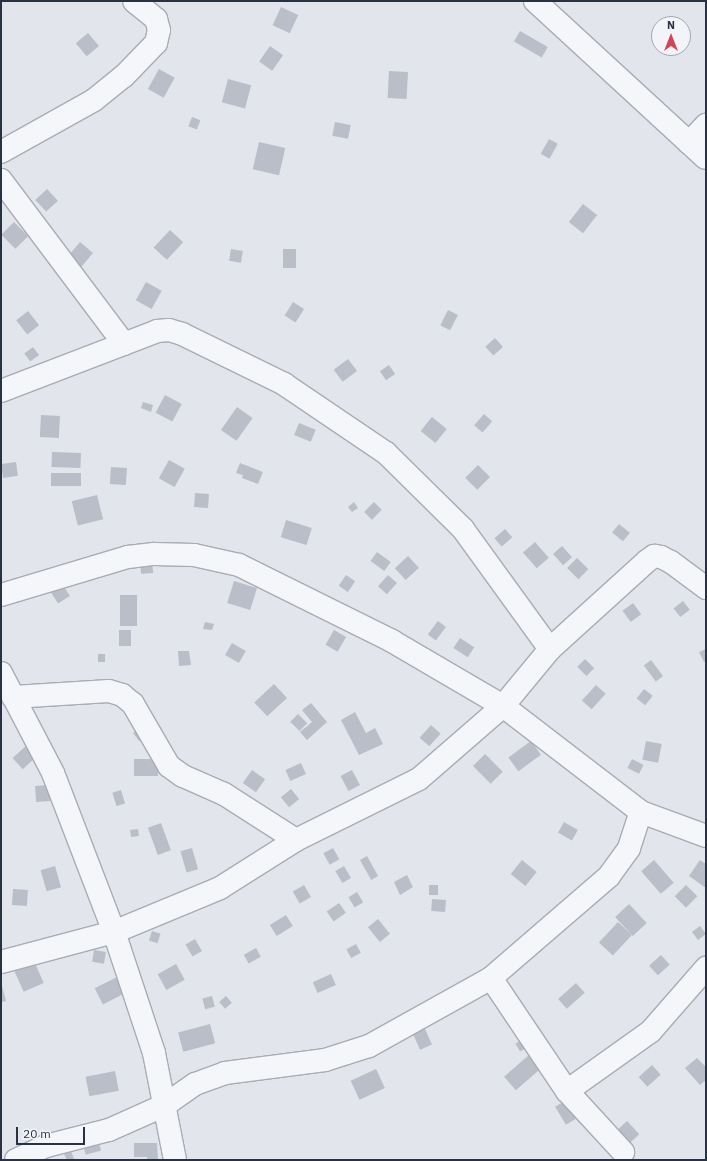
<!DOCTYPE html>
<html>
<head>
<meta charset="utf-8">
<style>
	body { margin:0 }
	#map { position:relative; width:707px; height:1161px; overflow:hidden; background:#e2e5eb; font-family:"IBM Plex Sans",sans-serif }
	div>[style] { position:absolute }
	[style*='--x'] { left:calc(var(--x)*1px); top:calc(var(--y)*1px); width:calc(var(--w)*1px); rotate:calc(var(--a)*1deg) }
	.building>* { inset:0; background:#b9bec8; transform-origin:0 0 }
	.roads { filter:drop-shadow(1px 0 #a7acb5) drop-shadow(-1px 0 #a7acb5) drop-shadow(0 1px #a7acb5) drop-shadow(0 -1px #a7acb5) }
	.street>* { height:22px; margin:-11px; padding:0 11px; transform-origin:11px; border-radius:11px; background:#f5f6f9 }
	span { translate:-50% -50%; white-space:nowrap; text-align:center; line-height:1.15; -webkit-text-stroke:4px #f2f4f8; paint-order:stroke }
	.frame { position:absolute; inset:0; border:2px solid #293243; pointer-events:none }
	.north { position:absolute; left:651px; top:16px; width:40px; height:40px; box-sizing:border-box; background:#f2f4f8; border:1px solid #a2a6b0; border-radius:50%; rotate:0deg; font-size:11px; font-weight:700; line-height:16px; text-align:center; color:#293243 }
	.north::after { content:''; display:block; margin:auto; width:14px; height:18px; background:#d24558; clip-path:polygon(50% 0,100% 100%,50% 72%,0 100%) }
	.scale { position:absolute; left:16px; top:1127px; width:69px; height:18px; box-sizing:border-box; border:2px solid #293243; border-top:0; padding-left:5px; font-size:12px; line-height:14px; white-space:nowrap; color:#293243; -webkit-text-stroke:3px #f2f4f8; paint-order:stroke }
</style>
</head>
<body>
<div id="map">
	<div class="building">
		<div style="left:281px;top:7px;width:19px;height:20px;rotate:25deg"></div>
		<div style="left:520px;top:31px;width:32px;height:12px;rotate:30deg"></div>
		<div style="left:88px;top:33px;width:17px;height:16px;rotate:50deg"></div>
		<div style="left:270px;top:46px;width:16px;height:19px;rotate:35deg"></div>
		<div style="left:159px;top:69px;width:18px;height:23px;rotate:29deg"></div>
		<div style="left:389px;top:71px;width:19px;height:27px;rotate:3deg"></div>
		<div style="left:228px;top:79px;width:24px;height:24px;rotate:15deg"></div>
		<div style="left:192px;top:117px;width:9px;height:10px;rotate:21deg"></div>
		<div style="left:335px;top:122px;width:16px;height:14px;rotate:11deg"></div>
		<div style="left:549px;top:139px;width:10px;height:17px;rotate:29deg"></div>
		<div style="left:259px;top:142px;width:27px;height:28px;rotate:13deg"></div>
		<div style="left:47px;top:189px;width:16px;height:16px;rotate:47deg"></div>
		<div style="left:583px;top:204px;width:18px;height:23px;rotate:38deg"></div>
		<div style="left:14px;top:222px;width:20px;height:18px;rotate:45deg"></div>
		<div style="left:170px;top:230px;width:18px;height:24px;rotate:43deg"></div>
		<div style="left:80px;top:242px;width:17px;height:20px;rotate:40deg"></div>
		<div style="left:231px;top:249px;width:12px;height:12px;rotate:9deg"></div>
		<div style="left:283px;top:249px;width:13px;height:19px"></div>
		<div style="left:146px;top:282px;width:18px;height:21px;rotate:29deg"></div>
		<div style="left:293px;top:302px;width:13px;height:16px;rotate:32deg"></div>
		<div style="left:448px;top:310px;width:11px;height:17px;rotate:27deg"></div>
		<div style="left:28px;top:311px;width:18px;height:15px;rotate:52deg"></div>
		<div style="left:495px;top:338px;width:12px;height:13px;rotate:48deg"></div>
		<div style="left:33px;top:347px;width:10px;height:11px;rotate:53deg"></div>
		<div style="left:348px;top:359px;width:15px;height:18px;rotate:53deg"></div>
		<div style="left:389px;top:365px;width:11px;height:11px;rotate:56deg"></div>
		<div style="left:165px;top:395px;width:19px;height:20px;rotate:28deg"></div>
		<div style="clip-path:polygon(143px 402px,153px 405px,151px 412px,141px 408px)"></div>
		<div style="left:237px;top:407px;width:19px;height:28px;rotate:35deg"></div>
		<div style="left:484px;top:414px;width:11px;height:15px;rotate:41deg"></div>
		<div style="left:41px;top:415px;width:19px;height:22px;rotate:3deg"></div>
		<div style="left:432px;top:417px;width:19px;height:18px;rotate:39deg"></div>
		<div style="left:299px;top:423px;width:18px;height:13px;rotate:22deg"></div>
		<div style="left:52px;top:452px;width:29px;height:15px;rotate:2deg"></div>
		<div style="left:169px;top:460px;width:18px;height:21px;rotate:29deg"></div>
		<div style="left:16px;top:462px;width:14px;height:15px;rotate:82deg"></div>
		<div style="clip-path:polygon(240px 463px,263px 472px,258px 484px,242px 478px,243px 475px,236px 473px)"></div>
		<div style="left:478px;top:465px;width:17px;height:18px;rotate:45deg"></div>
		<div style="left:111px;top:467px;width:16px;height:17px;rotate:4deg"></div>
		<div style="left:51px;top:473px;width:30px;height:13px"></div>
		<div style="left:195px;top:493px;width:14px;height:14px;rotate:4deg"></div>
		<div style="left:97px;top:495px;width:25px;height:26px;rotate:76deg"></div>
		<div style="clip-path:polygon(354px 502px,358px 508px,352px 512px,348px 507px)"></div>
		<div style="left:374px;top:502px;width:11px;height:14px;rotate:45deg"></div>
		<div style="left:286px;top:520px;width:27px;height:18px;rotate:17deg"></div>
		<div style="left:619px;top:524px;width:14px;height:11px;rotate:39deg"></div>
		<div style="left:505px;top:529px;width:11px;height:14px;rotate:49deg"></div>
		<div style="left:535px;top:542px;width:21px;height:16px;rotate:49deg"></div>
		<div style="left:562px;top:546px;width:15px;height:12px;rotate:48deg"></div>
		<div style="left:377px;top:552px;width:17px;height:11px;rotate:36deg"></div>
		<div style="left:408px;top:556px;width:16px;height:18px;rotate:47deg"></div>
		<div style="left:152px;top:557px;width:16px;height:12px;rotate:86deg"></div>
		<div style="left:577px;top:558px;width:16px;height:14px;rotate:45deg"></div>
		<div style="left:346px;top:575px;width:11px;height:13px;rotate:34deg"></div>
		<div style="left:388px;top:575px;width:12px;height:15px;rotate:42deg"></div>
		<div style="left:234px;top:581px;width:24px;height:23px;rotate:17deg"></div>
		<div style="left:63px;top:585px;width:13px;height:14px;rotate:58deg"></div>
		<div style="left:120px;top:595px;width:17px;height:31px"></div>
		<div style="left:683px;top:601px;width:11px;height:12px;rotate:52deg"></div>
		<div style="left:633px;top:603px;width:14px;height:13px;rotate:54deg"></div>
		<div style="left:438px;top:621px;width:10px;height:17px;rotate:37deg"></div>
		<div style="clip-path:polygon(205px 622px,214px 624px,212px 630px,203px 629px)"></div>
		<div style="left:119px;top:630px;width:12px;height:16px"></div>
		<div style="left:334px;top:630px;width:14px;height:17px;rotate:30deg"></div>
		<div style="left:460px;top:638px;width:17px;height:12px;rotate:33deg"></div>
		<div style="left:232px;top:643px;width:16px;height:14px;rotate:30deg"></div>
		<div style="clip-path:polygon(706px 649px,706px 661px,704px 662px,699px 652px)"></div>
		<div style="clip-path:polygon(178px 651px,189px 651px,191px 665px,179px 666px)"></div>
		<div style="left:98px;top:654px;width:7px;height:8px"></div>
		<div style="left:585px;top:659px;width:13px;height:11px;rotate:45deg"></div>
		<div style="left:651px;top:660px;width:20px;height:9px;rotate:53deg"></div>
		<div style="left:274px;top:684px;width:19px;height:27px;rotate:47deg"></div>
		<div style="left:596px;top:685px;width:13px;height:21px;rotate:42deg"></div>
		<div style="left:644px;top:689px;width:11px;height:12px;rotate:38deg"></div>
		<div style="clip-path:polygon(311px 703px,327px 722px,307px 740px,300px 732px,312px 722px,302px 710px)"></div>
		<div style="clip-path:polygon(355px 712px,366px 733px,375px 728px,383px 744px,359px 755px,341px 720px)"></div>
		<div style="left:298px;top:714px;width:13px;height:11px;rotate:45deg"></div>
		<div style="left:431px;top:725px;width:13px;height:17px;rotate:42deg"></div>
		<div style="clip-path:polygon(140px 728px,147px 736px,139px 741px,133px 733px)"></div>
		<div style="left:531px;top:741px;width:17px;height:28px;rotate:54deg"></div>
		<div style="left:646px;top:741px;width:16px;height:19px;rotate:11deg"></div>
		<div style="left:26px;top:746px;width:15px;height:18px;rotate:48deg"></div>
		<div style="left:485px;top:754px;width:25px;height:17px;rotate:45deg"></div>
		<div style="left:134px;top:759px;width:24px;height:17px"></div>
		<div style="left:632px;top:759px;width:13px;height:10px;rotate:27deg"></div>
		<div style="left:301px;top:763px;width:12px;height:17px;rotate:66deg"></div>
		<div style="left:252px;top:770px;width:16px;height:16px;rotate:35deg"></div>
		<div style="left:352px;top:770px;width:17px;height:13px;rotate:62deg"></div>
		<div style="left:49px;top:785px;width:16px;height:14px;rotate:86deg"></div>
		<div style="left:291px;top:789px;width:13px;height:13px;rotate:51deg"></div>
		<div style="left:121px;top:790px;width:14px;height:9px;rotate:73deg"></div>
		<div style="left:564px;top:822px;width:16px;height:12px;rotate:30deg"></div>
		<div style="left:161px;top:823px;width:29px;height:14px;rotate:70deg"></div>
		<div style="left:138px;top:829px;width:7px;height:8px;rotate:82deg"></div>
		<div style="left:192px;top:848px;width:22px;height:12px;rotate:74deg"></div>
		<div style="left:333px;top:848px;width:13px;height:11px;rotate:61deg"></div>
		<div style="left:367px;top:856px;width:23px;height:8px;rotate:61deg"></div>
		<div style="left:522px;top:860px;width:19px;height:18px;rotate:39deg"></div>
		<div style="left:654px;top:860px;width:30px;height:17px;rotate:49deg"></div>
		<div style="clip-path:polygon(700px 860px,706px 864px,706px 888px,689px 876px)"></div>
		<div style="left:55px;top:866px;width:22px;height:15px;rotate:74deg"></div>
		<div style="left:344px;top:866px;width:14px;height:10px;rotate:60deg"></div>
		<div style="clip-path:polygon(407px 875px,413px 887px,400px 895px,394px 882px)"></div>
		<div style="left:304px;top:885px;width:14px;height:13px;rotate:60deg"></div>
		<div style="left:429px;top:885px;width:9px;height:10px"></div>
		<div style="left:686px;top:885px;width:16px;height:16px;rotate:45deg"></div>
		<div style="left:13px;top:889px;width:15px;height:16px;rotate:4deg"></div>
		<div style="left:357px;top:892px;width:12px;height:10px;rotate:59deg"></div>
		<div style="left:432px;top:899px;width:14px;height:12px;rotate:4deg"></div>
		<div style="left:339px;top:903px;width:12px;height:15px;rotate:55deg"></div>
		<div style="left:629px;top:904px;width:26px;height:19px;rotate:47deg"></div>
		<div style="left:286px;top:915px;width:13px;height:19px;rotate:58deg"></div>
		<div style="left:378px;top:919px;width:19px;height:13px;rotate:51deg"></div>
		<div style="left:618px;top:922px;width:19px;height:28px;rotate:43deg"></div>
		<div style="left:700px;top:926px;width:10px;height:10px;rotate:53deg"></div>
		<div style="left:152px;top:931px;width:9px;height:10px;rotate:18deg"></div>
		<div style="left:195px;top:939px;width:14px;height:11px;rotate:60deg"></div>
		<div style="left:356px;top:944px;width:10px;height:11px;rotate:61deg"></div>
		<div style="left:256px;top:948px;width:10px;height:14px;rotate:61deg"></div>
		<div style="left:94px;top:950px;width:12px;height:12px;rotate:9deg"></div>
		<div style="left:661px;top:955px;width:13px;height:16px;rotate:48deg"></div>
		<div style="left:34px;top:961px;width:24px;height:22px;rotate:66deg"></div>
		<div style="left:176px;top:964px;width:18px;height:21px;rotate:61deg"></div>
		<div style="left:331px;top:974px;width:12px;height:20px;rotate:66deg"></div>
		<div style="left:117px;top:977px;width:18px;height:25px;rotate:63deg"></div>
		<div style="clip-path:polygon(1px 982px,6px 1001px,1px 1002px)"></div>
		<div style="left:576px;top:983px;width:13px;height:24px;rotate:48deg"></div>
		<div style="left:212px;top:996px;width:11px;height:10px;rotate:75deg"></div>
		<div style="left:226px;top:996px;width:9px;height:9px;rotate:49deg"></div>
		<div style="left:210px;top:1024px;width:20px;height:33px;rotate:75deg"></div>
		<div style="left:425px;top:1029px;width:17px;height:13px;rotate:66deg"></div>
		<div style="left:523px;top:1039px;width:9px;height:9px;rotate:58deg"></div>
		<div style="left:529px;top:1055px;width:18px;height:33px;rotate:49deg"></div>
		<div style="clip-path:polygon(697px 1058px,706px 1067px,706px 1080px,700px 1085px,685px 1068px)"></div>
		<div style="left:652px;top:1065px;width:13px;height:18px;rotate:48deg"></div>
		<div style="left:376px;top:1069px;width:21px;height:28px;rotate:65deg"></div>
		<div style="left:115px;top:1071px;width:20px;height:30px;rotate:79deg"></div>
		<div style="left:568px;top:1099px;width:21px;height:15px;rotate:59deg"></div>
		<div style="left:627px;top:1121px;width:18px;height:16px;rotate:47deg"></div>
		<div style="left:97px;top:1136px;width:15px;height:16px;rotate:74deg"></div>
		<div style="clip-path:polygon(134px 1143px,157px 1143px,158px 1160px,147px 1160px,147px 1157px,134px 1157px)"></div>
		<div style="clip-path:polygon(71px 1151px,74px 1159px,67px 1160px,64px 1154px)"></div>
	</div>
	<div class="roads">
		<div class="street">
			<div style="--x:535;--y:1;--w:232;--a:42.6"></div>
			<div style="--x:689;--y:143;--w:25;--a:-47"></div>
			<div style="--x:1;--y:152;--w:107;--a:-29.2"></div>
			<div style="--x:94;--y:100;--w:38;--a:-39"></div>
			<div style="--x:124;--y:76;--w:46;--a:-45.9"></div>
			<div style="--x:156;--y:43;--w:13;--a:-77"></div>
			<div style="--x:159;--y:30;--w:11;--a:-105"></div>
			<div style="--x:156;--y:19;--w:28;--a:-141"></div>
			<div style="--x:1;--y:180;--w:205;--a:53.1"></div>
			<div style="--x:1;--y:391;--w:167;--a:-21"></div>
			<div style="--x:157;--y:331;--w:12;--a:-5"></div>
			<div style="--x:169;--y:330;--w:14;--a:17"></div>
			<div style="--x:182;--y:334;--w:114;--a:26.1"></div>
			<div style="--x:284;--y:384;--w:123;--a:34.1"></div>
			<div style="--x:386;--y:453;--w:108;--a:44.6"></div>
			<div style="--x:463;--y:529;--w:148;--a:54.1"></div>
			<div style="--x:1;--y:595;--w:133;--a:-16.7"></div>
			<div style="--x:128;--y:557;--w:26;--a:-7"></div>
			<div style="--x:154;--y:554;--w:40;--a:1.4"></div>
			<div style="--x:194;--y:555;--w:46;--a:12.5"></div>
			<div style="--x:239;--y:565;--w:171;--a:26.4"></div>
			<div style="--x:392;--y:641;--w:129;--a:30.4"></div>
			<div style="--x:503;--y:706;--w:174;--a:37.5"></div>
			<div style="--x:641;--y:812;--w:69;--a:20.3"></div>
			<div style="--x:1;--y:673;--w:113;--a:62.5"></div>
			<div style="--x:53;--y:773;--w:170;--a:69"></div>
			<div style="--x:114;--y:932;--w:127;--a:71.7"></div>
			<div style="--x:154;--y:1053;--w:109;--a:78.9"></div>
			<div style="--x:13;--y:697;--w:96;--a:-3.6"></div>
			<div style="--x:109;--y:691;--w:14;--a:17"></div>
			<div style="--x:122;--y:695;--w:14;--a:39"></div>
			<div style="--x:133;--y:704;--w:72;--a:59.9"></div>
			<div style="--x:169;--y:766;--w:17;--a:36"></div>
			<div style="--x:183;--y:776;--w:45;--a:23.7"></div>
			<div style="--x:224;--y:794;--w:85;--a:32.6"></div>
			<div style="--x:1;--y:962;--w:117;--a:-14.9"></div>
			<div style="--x:114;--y:932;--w:115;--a:-22.5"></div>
			<div style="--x:220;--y:888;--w:90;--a:-32.3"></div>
			<div style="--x:296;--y:840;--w:137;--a:-26.4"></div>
			<div style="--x:419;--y:779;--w:111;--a:-41"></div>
			<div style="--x:503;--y:706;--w:74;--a:-50.5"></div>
			<div style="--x:550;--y:649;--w:131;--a:-42.2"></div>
			<div style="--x:647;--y:561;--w:9;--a:-36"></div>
			<div style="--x:654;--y:556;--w:7;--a:8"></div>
			<div style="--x:661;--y:557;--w:11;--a:27"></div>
			<div style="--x:671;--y:562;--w:44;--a:36.6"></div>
			<div style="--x:491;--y:978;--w:136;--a:56.1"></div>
			<div style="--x:567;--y:1091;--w:83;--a:47.4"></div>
			<div style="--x:567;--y:1091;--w:103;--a:-35.5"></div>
			<div style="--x:651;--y:1031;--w:84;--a:-48.9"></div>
			<div style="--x:16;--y:1160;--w:33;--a:-25"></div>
			<div style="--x:46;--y:1146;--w:65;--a:-14.3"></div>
			<div style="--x:109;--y:1130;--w:61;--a:-24.1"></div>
			<div style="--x:165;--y:1105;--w:37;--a:-35"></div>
			<div style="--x:195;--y:1084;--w:32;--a:-20"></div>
			<div style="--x:225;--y:1073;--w:101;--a:-7.4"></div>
			<div style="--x:325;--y:1060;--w:46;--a:-17.7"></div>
			<div style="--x:369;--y:1046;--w:140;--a:-29.1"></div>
			<div style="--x:491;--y:978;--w:156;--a:-40.8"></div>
			<div style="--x:609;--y:876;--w:34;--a:-54"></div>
			<div style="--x:629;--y:848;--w:38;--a:-72"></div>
		</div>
	</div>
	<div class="frame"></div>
	<div class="north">N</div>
	<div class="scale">20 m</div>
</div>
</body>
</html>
